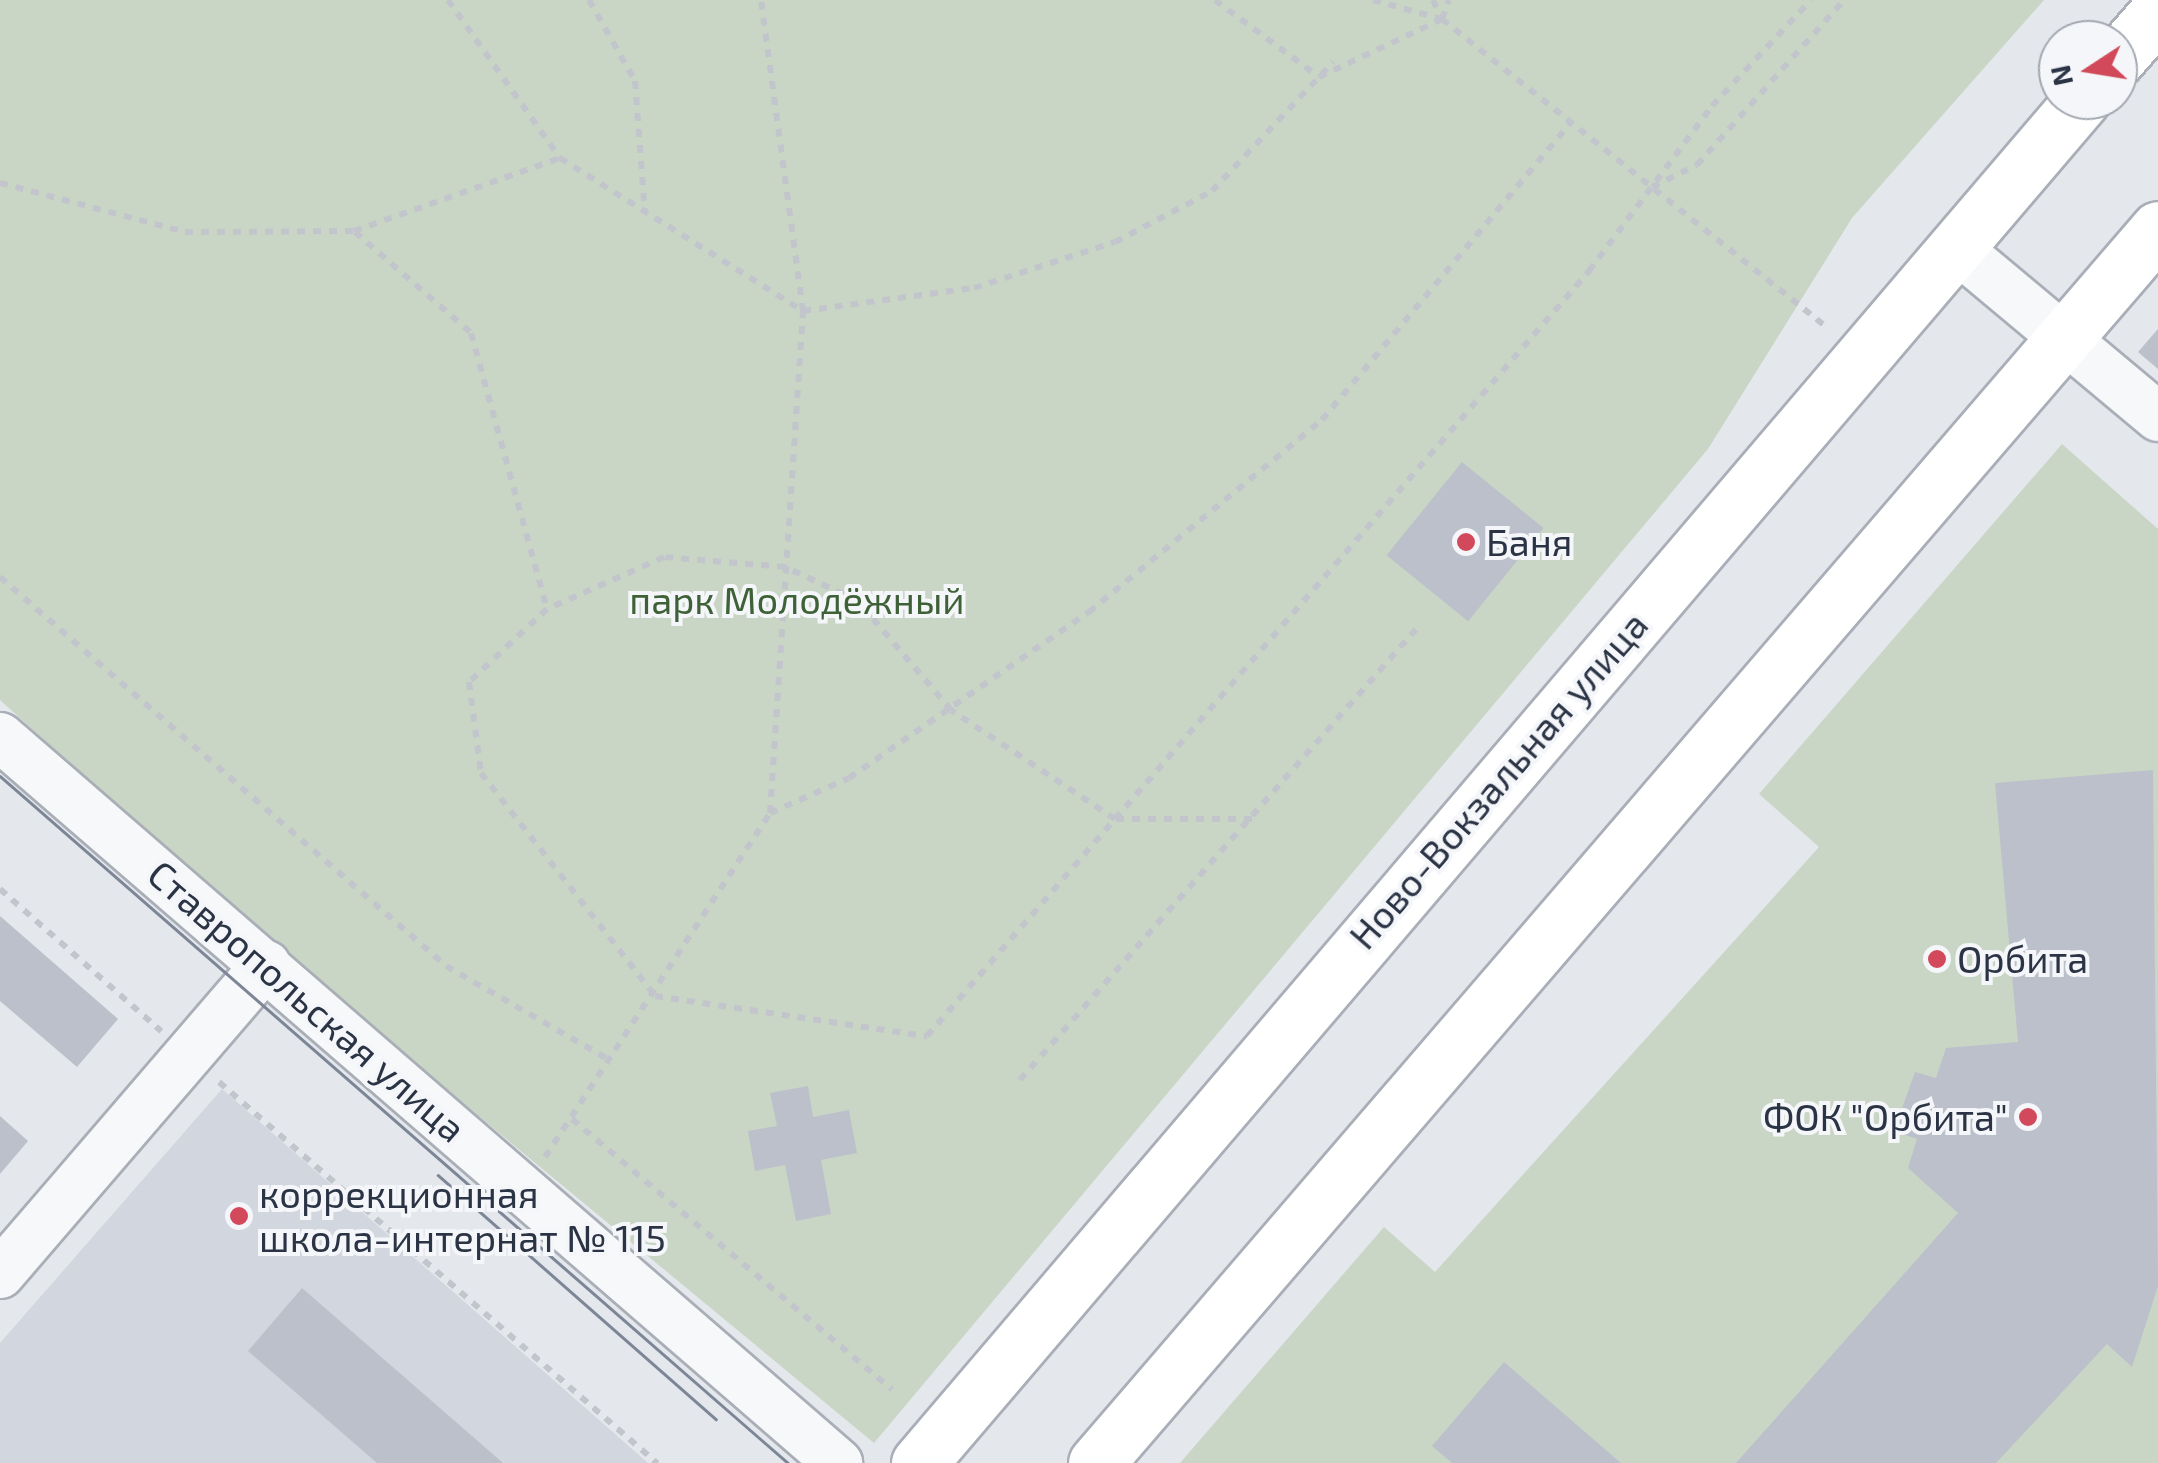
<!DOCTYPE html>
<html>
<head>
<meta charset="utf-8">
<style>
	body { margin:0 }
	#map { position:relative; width:2158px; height:1463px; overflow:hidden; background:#e4e7ec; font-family:"Exo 2",sans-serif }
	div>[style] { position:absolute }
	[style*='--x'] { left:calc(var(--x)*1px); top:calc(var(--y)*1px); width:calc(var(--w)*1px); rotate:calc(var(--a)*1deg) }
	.built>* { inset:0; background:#d2d6de }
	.green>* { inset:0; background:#c9d6c5 }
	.building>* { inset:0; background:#bbc0ca; transform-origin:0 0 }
	.path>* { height:6px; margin-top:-3px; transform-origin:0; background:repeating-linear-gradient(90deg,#c2c5cb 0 8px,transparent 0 16px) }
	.roads { filter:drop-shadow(2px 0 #a9aeb7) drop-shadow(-2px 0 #a9aeb7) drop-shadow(0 2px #a9aeb7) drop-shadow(0 -2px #a9aeb7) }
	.minor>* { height:48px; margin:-24px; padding:0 24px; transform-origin:24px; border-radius:24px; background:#f7f8fa }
	.major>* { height:55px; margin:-27.5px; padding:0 27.5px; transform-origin:27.5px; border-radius:27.5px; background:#fff }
	.tram>* { height:2.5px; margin:-1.25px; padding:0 1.25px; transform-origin:1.25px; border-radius:1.25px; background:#7d8696 }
	.dots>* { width:28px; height:28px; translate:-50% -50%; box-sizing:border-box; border:5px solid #f4f6f9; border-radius:50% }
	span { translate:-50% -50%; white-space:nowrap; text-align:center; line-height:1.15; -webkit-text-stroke:8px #f4f6f9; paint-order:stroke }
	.poi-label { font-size:38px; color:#2b3445 }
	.left { translate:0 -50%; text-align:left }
	.right { translate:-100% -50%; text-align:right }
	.park-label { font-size:38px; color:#3f6138 }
	.street-label { font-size:38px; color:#2b3445 }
	.north { position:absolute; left:2038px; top:20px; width:100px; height:100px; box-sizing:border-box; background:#f4f6f9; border:2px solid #a4a8b1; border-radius:50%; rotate:258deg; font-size:28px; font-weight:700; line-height:40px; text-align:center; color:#2b3445 }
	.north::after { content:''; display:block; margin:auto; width:35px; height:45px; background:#d1495b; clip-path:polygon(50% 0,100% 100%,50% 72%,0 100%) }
</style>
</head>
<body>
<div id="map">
	<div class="built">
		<div style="clip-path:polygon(222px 1089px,648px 1463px,0 1463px,0 1343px)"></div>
	</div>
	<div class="green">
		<div style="clip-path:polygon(0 0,2044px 0,1852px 218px,1708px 449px,874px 1443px,262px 937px,0 700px)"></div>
		<div style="clip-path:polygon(2062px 444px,2158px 529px,2158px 1463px,1180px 1463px,1384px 1227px,1435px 1272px,1819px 847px,1759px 794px)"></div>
	</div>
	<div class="building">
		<div style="clip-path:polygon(2158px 329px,2158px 369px,2138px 352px)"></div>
		<div style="left:1462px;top:462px;width:105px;height:120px;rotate:39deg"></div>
		<div style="clip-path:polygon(2153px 770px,2158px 1286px,2132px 1367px,2107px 1344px,1996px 1463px,1736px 1463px,1958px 1213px,1908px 1168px,1917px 1139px,1894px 1131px,1915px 1072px,1936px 1078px,1946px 1048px,2018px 1042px,1995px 783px)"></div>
		<div style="clip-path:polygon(0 916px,118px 1019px,77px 1067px,0 1001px)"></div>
		<div style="clip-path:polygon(808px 1086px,813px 1117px,849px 1110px,857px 1153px,821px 1160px,831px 1214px,796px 1221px,785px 1165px,755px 1171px,748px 1131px,777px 1126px,770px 1093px)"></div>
		<div style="clip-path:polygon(0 1116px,28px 1141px,0 1174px)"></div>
		<div style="clip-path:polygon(302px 1288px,503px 1463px,377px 1463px,248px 1351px)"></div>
		<div style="clip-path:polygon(1504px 1362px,1621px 1463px,1452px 1463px,1432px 1446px)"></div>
	</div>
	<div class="path">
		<div style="--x:448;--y:0;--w:194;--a:54.7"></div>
		<div style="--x:560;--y:158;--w:287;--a:32.2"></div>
		<div style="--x:803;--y:311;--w:173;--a:-7.7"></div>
		<div style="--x:974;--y:288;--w:148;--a:-18.1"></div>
		<div style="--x:1115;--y:242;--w:110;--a:-27.7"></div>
		<div style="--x:1212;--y:191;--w:177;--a:-46.8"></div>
		<div style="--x:589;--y:0;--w:93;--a:60.4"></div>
		<div style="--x:635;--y:81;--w:132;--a:85.7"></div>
		<div style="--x:1215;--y:0;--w:129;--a:36.5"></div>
		<div style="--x:1319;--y:77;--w:136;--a:-25.2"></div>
		<div style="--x:1442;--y:19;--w:20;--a:-70"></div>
		<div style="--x:1373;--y:0;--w:72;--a:15.4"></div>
		<div style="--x:1442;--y:19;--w:492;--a:38.7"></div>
		<div style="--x:1433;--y:0;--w:19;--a:65"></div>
		<div style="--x:0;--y:183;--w:191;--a:14.8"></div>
		<div style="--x:185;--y:232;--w:169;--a:-0.3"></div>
		<div style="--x:354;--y:231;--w:219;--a:-19.5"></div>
		<div style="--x:1652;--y:187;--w:50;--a:-26.1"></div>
		<div style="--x:1697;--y:165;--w:221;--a:-48.3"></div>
		<div style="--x:355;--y:232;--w:154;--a:41"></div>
		<div style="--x:471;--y:333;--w:286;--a:74.6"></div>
		<div style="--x:0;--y:577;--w:592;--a:41.09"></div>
		<div style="--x:446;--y:966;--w:190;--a:29.9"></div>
		<div style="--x:770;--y:813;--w:86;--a:-23.9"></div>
		<div style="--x:849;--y:778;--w:292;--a:-34.7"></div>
		<div style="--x:1089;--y:612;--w:302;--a:-39.5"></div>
		<div style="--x:1322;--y:420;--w:388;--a:-50.1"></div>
		<div style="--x:1252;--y:819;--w:137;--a:180"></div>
		<div style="--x:1115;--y:819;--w:197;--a:-146.4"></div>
		<div style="--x:951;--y:710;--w:143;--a:-130.5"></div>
		<div style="--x:858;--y:601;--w:81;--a:-155"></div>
		<div style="--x:785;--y:567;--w:121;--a:-175.3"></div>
		<div style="--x:664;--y:557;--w:128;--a:156"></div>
		<div style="--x:547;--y:609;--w:107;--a:136.9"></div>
		<div style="--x:469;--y:682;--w:92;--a:82.5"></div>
		<div style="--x:481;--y:773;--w:283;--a:52"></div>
		<div style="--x:655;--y:996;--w:275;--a:8.4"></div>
		<div style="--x:927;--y:1036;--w:287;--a:-49.1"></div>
		<div style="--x:1115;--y:819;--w:725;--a:-49.14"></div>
		<div style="--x:1589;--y:271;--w:206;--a:-53.3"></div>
		<div style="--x:1712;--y:106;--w:145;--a:-47"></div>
		<div style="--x:0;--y:889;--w:215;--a:41.4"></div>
		<div style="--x:1020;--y:1080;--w:603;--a:-48.7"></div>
		<div style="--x:219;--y:1082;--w:581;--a:41.02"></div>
		<div style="--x:572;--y:1119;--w:419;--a:40.2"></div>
		<div style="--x:545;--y:1157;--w:411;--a:-56.8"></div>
		<div style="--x:770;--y:813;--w:503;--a:-86.24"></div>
		<div style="--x:803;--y:311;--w:314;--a:-97.7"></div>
	</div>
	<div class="roads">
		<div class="minor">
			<div style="--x:1955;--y:247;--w:265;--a:39.9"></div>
			<div style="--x:0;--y:737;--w:1109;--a:40.9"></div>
			<div style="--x:0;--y:1274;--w:408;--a:-49.3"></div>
		</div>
		<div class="major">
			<div style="--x:2118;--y:58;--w:61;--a:-49"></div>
			<div style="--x:919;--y:1463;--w:1792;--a:-49.53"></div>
			<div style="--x:1096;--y:1463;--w:1628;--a:-49.28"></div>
		</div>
	</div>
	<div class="tram">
		<div style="--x:0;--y:776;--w:1045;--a:41.08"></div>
		<div style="--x:438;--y:1175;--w:370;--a:41.3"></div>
	</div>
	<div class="dots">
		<div style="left:1466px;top:542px;background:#d1495b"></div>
		<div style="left:1937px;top:959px;background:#d1495b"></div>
		<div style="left:2028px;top:1117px;background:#d1495b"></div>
		<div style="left:239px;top:1216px;background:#d1495b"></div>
	</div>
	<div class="poi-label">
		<span class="left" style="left:1486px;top:542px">Баня</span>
		<span class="left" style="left:1957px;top:959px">Орбита</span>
		<span class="right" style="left:2008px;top:1117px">ФОК "Орбита"</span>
		<span class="left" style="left:259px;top:1216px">коррекционная<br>школа-интернат № 115</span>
	</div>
	<div class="park-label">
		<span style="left:797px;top:600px">парк Молодёжный</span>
	</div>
	<div class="street-label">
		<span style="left:1498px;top:780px;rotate:-49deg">Ново-Вокзальная улица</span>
		<span style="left:307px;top:1001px;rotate:41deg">Ставропольская улица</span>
	</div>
	<div class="north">N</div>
</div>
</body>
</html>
